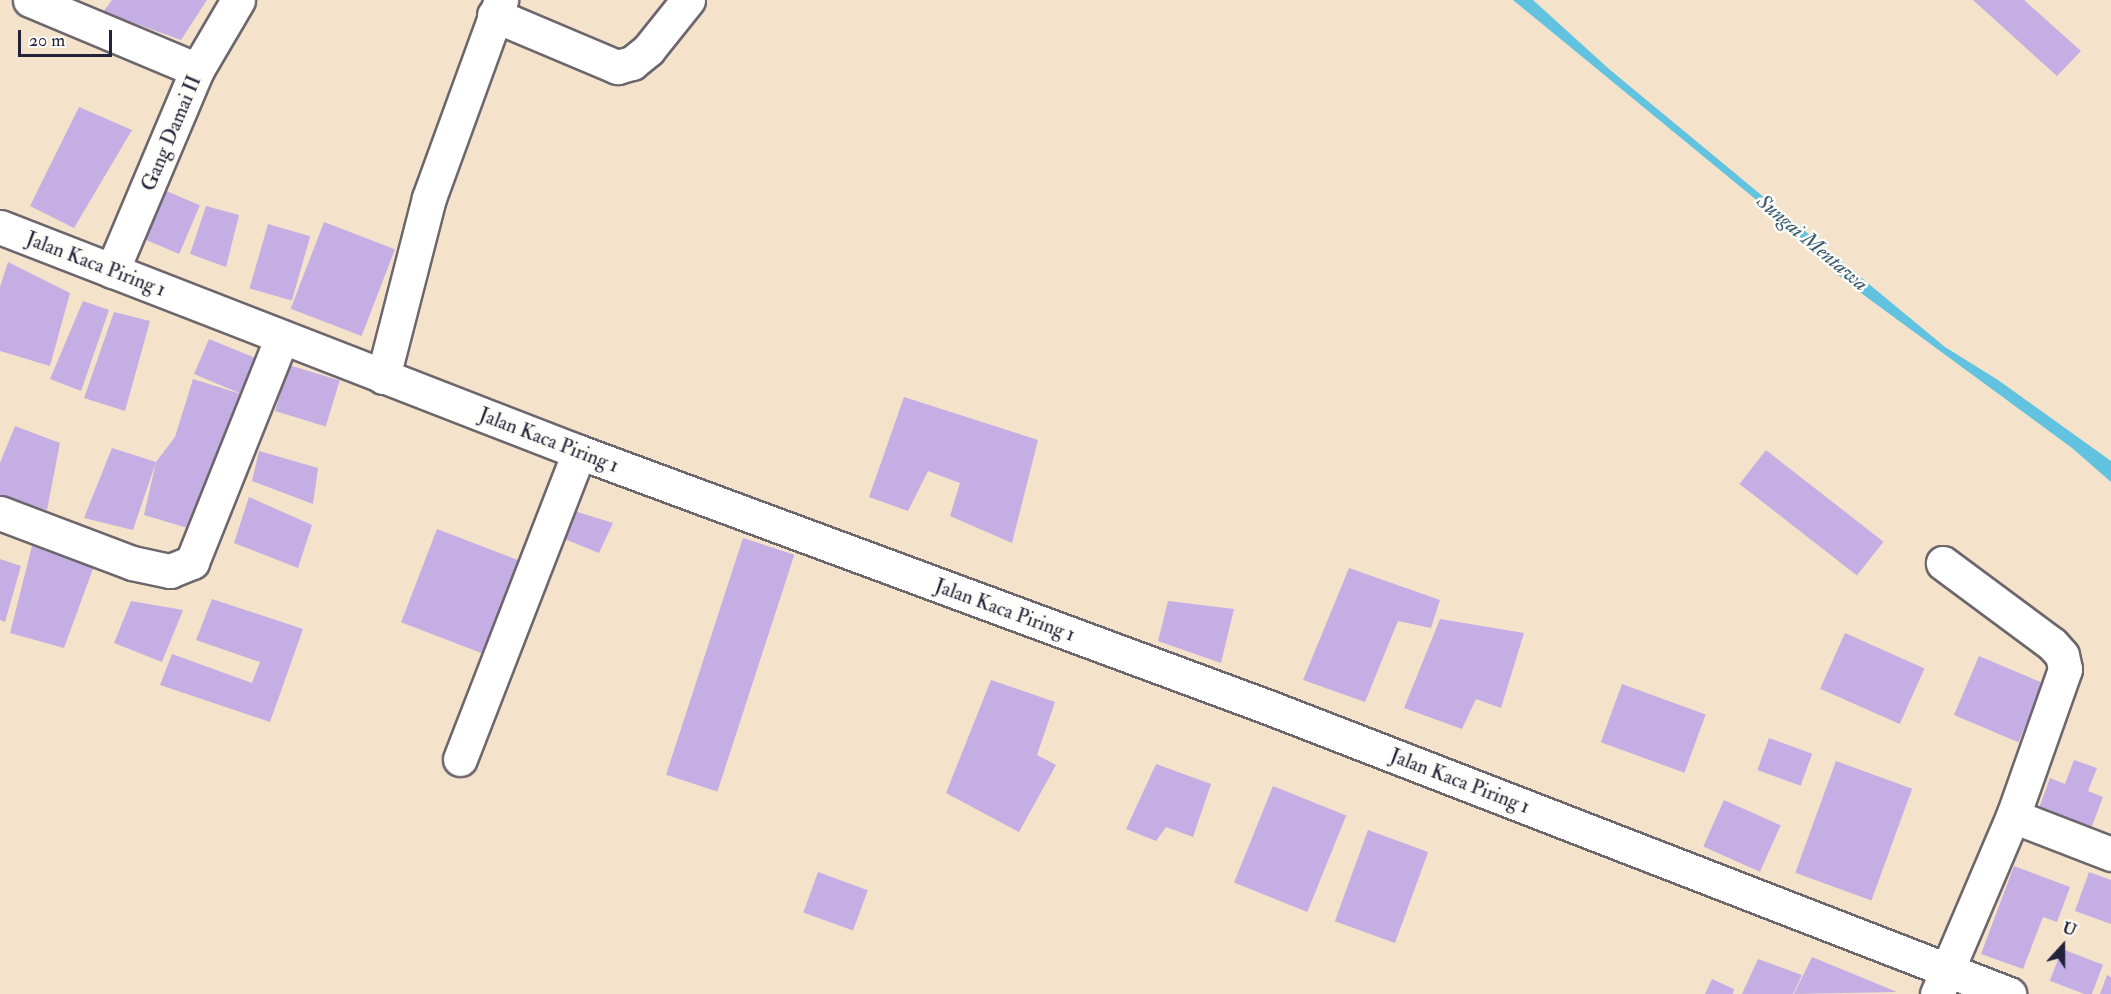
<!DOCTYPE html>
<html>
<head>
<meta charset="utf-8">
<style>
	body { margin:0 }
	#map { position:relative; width:2111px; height:994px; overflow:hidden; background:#f4e3ca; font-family:"IM FELL Double Pica",serif }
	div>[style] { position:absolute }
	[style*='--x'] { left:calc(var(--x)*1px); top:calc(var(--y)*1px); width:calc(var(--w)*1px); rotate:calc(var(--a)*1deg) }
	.water>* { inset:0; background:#61c3df }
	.building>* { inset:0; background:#c4aee3; transform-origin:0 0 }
	.roads { filter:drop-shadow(2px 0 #6c666d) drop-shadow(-2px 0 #6c666d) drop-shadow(0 2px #6c666d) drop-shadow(0 -2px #6c666d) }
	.minor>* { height:33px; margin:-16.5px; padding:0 16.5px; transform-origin:16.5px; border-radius:16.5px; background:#fff }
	span { translate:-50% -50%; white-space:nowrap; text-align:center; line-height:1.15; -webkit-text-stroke:5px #fdfcf7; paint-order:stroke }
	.street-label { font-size:20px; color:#22223b }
	.water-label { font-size:21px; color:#385a74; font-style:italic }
	.north { position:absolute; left:2033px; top:916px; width:60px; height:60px; -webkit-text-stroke:4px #fdfcf7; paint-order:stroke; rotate:21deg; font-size:16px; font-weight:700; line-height:24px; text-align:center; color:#22223b }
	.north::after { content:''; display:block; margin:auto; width:21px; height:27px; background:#22223b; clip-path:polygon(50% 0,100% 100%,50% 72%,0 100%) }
	.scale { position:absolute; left:18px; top:30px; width:94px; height:27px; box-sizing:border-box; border:3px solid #22223b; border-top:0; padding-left:8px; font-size:18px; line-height:21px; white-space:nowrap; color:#22223b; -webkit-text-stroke:4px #fdfcf7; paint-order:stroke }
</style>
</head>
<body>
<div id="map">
	<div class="water">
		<div style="clip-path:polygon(1513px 0,1533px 0,1609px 69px,1945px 347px,1998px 380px,2111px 461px,2111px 482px,2072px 448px,1846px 282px,1765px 207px)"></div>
	</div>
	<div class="building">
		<div style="clip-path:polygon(112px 0,207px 0,181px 40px,103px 12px)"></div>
		<div style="clip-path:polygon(1973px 0,2024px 0,2081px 51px,2057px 76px)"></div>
		<div style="clip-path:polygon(79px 107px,132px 130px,74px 228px,30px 206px)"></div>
		<div style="left:164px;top:190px;width:39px;height:53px;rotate:23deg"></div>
		<div style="clip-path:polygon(206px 206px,239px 215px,226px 267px,190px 254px)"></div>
		<div style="left:324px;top:222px;width:76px;height:93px;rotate:21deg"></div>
		<div style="left:268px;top:224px;width:44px;height:67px;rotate:16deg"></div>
		<div style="clip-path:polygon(8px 262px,70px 293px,50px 366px,0 351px,0 287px)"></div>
		<div style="clip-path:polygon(83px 301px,109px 310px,81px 391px,50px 379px)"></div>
		<div style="clip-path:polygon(114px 312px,150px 321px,125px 411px,84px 398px)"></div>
		<div style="clip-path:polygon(209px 339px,263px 361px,191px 529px,144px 515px,156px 462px,175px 437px,193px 379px,244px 395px,194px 374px)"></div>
		<div style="left:289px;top:365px;width:53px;height:48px;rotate:17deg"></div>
		<div style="clip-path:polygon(904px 397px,1038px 440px,1012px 543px,950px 516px,960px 483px,928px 471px,908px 511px,869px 497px)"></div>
		<div style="clip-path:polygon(15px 426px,60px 443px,47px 510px,0 496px,0 463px)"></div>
		<div style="clip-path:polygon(112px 448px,156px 462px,133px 530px,84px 518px)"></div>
		<div style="left:1766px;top:450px;width:149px;height:43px;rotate:38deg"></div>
		<div style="clip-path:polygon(259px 451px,318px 468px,313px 504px,252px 481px)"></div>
		<div style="clip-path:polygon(249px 497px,312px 525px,298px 568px,234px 543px)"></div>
		<div style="clip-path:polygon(568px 509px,613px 523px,599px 553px,557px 536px)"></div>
		<div style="left:437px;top:529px;width:90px;height:100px;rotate:21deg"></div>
		<div style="left:743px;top:538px;width:54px;height:249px;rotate:18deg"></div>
		<div style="clip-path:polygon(32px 546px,94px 566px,64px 648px,10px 633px)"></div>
		<div style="clip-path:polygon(0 559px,21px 566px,5px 622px,0 620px)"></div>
		<div style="clip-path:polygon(1349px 568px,1440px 600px,1431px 628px,1398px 621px,1365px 702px,1303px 680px)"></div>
		<div style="clip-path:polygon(212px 599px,303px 629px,270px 722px,160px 685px,172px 654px,252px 683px,260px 662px,196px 640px)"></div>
		<div style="clip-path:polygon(131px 601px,183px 610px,162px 662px,114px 643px)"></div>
		<div style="clip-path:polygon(1168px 601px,1234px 609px,1221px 663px,1158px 641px)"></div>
		<div style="clip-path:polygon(1440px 619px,1524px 633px,1501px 708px,1476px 699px,1462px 729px,1404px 708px)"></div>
		<div style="left:1845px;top:633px;width:87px;height:61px;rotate:24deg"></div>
		<div style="left:1979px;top:656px;width:70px;height:64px;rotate:23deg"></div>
		<div style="clip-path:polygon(991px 680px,1055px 702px,1037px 755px,1056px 765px,1019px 832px,946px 793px)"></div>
		<div style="left:1622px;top:684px;width:89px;height:62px;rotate:20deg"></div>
		<div style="left:1769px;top:738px;width:46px;height:34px;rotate:20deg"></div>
		<div style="clip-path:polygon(2074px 760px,2097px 768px,2088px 791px,2103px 797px,2089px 834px,2036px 816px,2050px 778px,2065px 784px)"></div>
		<div style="left:1836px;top:761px;width:81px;height:119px;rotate:20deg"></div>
		<div style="clip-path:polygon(1156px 764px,1211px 784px,1193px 837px,1166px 827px,1156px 841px,1126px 829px)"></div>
		<div style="left:1273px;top:786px;width:79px;height:104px;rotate:22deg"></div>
		<div style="left:1724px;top:800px;width:62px;height:51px;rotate:24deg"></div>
		<div style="left:1368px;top:830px;width:64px;height:97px;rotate:20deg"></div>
		<div style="clip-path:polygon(2014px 866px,2070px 887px,2057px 922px,2043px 917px,2023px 969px,1981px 954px)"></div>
		<div style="left:818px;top:872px;width:53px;height:43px;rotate:20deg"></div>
		<div style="clip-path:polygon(2089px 872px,2111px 880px,2111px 924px,2075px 911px)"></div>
		<div style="left:2062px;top:949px;width:44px;height:34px;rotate:21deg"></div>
		<div style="clip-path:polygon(1812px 957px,1897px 992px,1794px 994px)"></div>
		<div style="clip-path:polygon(1758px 959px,1802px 975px,1793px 994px,1742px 994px)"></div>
		<div style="clip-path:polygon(2107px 975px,2111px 977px,2111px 994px,2100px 994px)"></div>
		<div style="clip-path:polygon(1712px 979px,1734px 989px,1733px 994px,1705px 994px)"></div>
	</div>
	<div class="roads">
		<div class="minor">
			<div style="--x:30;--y:0;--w:181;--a:22.7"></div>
			<div style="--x:494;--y:15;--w:134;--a:22.9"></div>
			<div style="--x:617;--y:67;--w:16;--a:-15"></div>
			<div style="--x:632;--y:63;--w:21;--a:-39"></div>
			<div style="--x:648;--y:50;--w:64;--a:-51.3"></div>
			<div style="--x:0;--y:227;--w:621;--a:21.24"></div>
			<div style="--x:579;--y:452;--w:735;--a:20.31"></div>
			<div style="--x:1268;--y:707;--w:795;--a:21.17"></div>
			<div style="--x:112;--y:271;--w:218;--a:-67.1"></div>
			<div style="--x:197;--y:70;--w:81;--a:-59.6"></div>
			<div style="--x:383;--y:377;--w:185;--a:-75.6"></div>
			<div style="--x:429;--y:198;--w:211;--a:-70"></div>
			<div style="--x:0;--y:513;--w:141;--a:20.7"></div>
			<div style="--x:132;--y:563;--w:39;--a:12"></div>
			<div style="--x:170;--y:571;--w:24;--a:-22"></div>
			<div style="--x:192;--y:562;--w:242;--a:-68.2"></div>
			<div style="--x:460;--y:759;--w:329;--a:-68.8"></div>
			<div style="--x:2013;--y:816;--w:105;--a:21.2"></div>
			<div style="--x:1937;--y:994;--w:194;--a:-66.9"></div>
			<div style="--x:2013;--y:816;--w:156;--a:-70.5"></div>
			<div style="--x:2065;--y:669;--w:14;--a:-102"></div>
			<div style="--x:2062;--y:655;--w:15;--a:-132"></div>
			<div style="--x:2052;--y:644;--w:136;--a:-143.4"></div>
		</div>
	</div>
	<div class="street-label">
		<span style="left:171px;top:133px;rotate:-67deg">Gang Damai II</span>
		<span style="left:96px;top:264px;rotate:21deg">Jalan Kaca Piring 1</span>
		<span style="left:549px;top:440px;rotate:21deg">Jalan Kaca Piring 1</span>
		<span style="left:1005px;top:610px;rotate:20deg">Jalan Kaca Piring 1</span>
		<span style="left:1460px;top:781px;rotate:21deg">Jalan Kaca Piring 1</span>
	</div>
	<div class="water-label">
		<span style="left:1812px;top:243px;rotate:40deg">Sungai Mentawa</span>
	</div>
	<div class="north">U</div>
	<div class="scale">20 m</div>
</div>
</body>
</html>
